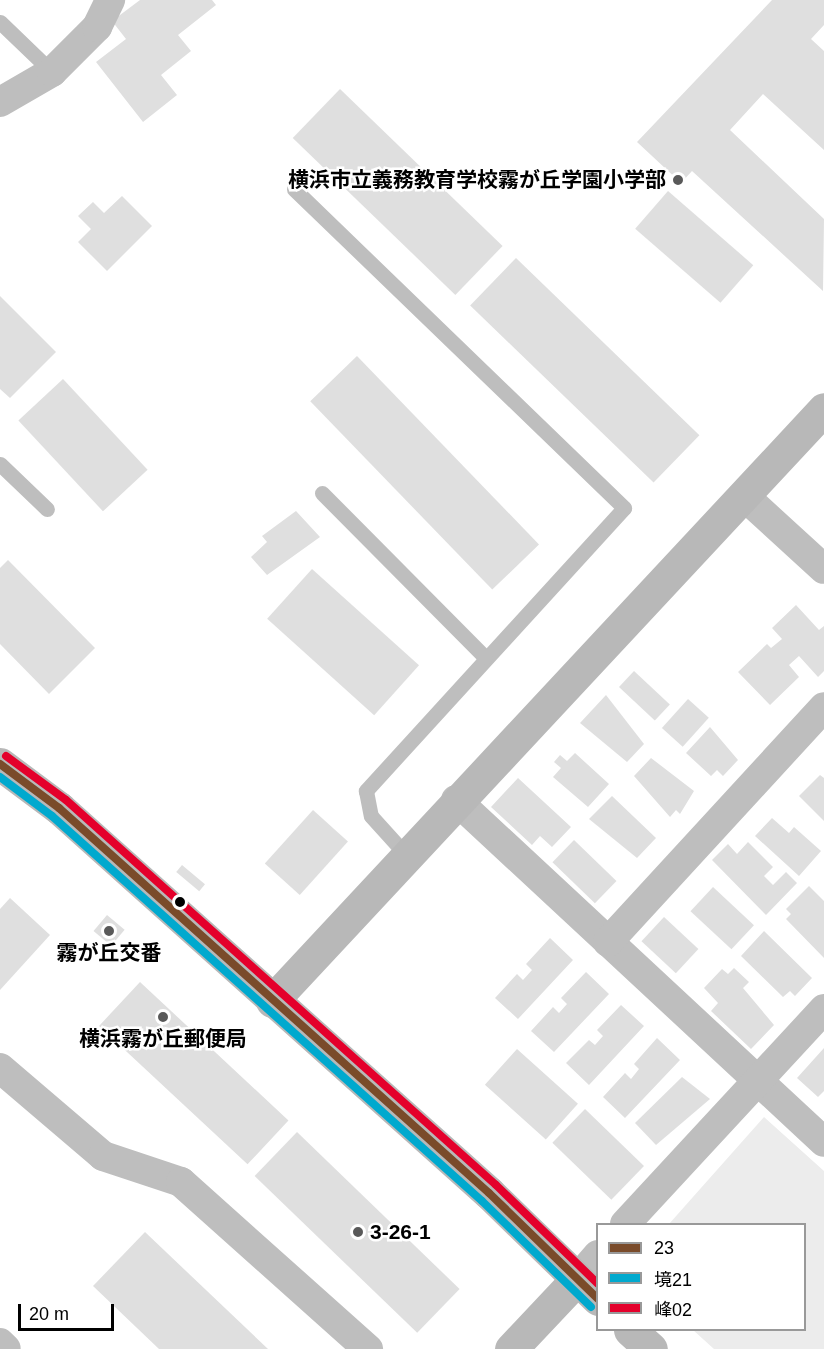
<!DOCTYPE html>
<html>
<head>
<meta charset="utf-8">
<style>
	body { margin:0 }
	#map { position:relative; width:824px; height:1349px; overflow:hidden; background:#fff; font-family:Arial,"Noto Sans JP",sans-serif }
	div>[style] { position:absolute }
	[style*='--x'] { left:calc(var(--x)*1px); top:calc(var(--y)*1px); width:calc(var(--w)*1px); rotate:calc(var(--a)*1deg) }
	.green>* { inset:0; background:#ececec }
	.building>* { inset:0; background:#dfdfdf; transform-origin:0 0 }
	.lane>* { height:15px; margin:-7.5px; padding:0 7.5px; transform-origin:7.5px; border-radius:7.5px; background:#bebebe }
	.street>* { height:30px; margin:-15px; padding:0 15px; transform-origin:15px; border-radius:15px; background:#bebebe }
	.secondary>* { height:33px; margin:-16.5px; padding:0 16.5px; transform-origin:16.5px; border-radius:16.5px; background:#b8b8b8 }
	.bus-1>* { height:8px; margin:-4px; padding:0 4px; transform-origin:4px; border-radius:4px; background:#7a4b2a }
	.bus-2>* { height:8px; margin:-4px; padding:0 4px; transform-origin:4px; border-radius:4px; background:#00a9ce }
	.bus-3>* { height:8px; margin:-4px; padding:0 4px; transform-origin:4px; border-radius:4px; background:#e4002b }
	.dots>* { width:16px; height:16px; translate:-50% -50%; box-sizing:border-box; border:3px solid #fff; border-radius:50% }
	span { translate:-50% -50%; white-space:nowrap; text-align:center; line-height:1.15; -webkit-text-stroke:5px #fff; paint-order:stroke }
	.poi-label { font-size:21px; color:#000; font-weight:700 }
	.right { translate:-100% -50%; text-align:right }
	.left { translate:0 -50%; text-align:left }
	.legend { position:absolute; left:596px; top:1223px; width:210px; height:108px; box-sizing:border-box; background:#fff; border:2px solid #999; margin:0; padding:8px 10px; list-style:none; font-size:18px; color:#000 }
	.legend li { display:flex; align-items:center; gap:12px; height:30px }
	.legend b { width:30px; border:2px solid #999 }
	.scale { position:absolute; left:18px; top:1304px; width:96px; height:27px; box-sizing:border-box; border:3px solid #000; border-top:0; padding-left:8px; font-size:18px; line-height:21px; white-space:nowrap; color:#000; -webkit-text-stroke:4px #fff; paint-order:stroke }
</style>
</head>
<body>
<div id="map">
	<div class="green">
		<div style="clip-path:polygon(764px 1117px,824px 1171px,824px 1349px,714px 1349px,693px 1330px,804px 1330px,804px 1224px,669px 1224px)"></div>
	</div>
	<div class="building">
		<div style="clip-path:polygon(140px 0,212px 0,216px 5px,178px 35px,191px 51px,161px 75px,177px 95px,143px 122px,96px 62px,126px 39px,112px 21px)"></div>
		<div style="clip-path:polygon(772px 0,824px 0,824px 25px,811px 39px,824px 51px,824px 150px,763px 94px,730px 130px,824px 219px,823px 291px,692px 171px,681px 183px,637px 142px)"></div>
		<div style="left:340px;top:89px;width:226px;height:68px;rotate:44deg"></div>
		<div style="left:668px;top:191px;width:113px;height:50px;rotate:41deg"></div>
		<div style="clip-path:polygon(122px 196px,152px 226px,107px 271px,78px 242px,91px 229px,78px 216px,93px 202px,104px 213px)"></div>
		<div style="left:516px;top:258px;width:255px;height:66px;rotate:44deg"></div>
		<div style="clip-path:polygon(0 296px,56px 352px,10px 398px,0 389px)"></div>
		<div style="left:357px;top:356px;width:262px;height:65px;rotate:46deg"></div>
		<div style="left:63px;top:379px;width:124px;height:61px;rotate:47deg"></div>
		<div style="clip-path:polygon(296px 511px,320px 537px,267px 575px,251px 557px,267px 542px,262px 536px)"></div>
		<div style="clip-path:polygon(8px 560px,95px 648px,49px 694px,0 644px,0 568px)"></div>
		<div style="left:312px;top:569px;width:144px;height:67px;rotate:42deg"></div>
		<div style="clip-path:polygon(796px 605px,819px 630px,824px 626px,824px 671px,818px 677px,799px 656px,789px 665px,799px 677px,770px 705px,738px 672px,767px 644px,771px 648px,782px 639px,772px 628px)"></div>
		<div style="left:634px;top:671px;width:49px;height:22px;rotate:43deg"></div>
		<div style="clip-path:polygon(606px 695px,644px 744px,627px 762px,580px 723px)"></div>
		<div style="left:688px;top:699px;width:28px;height:39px;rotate:42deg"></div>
		<div style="clip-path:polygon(710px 727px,738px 760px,723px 776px,717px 770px,711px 776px,686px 753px)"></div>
		<div style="clip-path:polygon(575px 753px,609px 784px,588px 807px,553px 777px,561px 768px,554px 762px,560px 755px,567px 761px)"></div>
		<div style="clip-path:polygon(651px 758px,694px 791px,680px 814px,676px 810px,670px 817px,634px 776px)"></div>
		<div style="clip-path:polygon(820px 775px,824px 778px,824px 821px,799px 796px)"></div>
		<div style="clip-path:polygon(518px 778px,571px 827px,552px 847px,540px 836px,532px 845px,491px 807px)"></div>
		<div style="clip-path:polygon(612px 796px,656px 838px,637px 858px,589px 819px)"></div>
		<div style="left:313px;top:810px;width:47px;height:72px;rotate:42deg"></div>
		<div style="clip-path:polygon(772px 818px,789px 833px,794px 827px,821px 851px,799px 876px,755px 836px)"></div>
		<div style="left:574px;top:840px;width:59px;height:31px;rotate:44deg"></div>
		<div style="clip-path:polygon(748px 842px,773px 867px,764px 876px,773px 885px,786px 872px,797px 883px,766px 915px,712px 860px,728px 844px,737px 854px)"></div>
		<div style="left:182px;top:865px;width:30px;height:9px;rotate:40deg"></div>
		<div style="clip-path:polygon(809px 886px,824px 901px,824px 958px,786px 919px,791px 914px,786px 909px)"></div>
		<div style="left:713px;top:887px;width:56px;height:33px;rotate:43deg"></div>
		<div style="clip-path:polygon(10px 898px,50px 935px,0 990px,0 909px)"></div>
		<div style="left:107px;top:915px;width:23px;height:21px;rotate:40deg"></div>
		<div style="left:664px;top:917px;width:47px;height:33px;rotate:43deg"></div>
		<div style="clip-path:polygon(764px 931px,812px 978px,795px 996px,790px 991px,783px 997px,741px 956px)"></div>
		<div style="clip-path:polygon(550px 938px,573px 960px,518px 1019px,495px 998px,517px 974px,523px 980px,532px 970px,526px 964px)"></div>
		<div style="clip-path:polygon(734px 968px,749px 982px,743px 988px,774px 1025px,751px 1049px,711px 1011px,718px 1003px,704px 988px,722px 969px,728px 974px)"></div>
		<div style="clip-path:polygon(586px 972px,609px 994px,554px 1052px,531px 1031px,553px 1007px,559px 1013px,567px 1004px,561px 998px)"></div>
		<div style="left:140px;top:982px;width:203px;height:60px;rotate:43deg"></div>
		<div style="clip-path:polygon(621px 1005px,644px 1026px,589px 1085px,566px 1063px,589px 1040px,595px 1045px,603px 1036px,597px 1030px)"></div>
		<div style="clip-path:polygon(657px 1038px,680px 1060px,625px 1118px,603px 1097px,625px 1073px,631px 1079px,639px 1069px,634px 1064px)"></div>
		<div style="clip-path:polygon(824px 1048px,824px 1091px,818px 1097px,797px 1078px)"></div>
		<div style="left:517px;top:1049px;width:82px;height:48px;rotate:42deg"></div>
		<div style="clip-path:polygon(682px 1077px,710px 1099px,656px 1145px,635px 1123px)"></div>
		<div style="left:585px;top:1109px;width:82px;height:47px;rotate:44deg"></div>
		<div style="left:297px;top:1132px;width:226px;height:61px;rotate:44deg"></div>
		<div style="clip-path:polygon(145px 1232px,268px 1349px,159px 1349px,93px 1286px)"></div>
	</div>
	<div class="lane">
		<div style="--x:0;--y:22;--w:72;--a:43.9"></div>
		<div style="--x:294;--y:189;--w:459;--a:44"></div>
		<div style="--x:624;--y:508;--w:383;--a:132.4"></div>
		<div style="--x:366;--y:791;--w:25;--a:79"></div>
		<div style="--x:371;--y:816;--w:57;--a:47.9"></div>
		<div style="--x:0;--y:464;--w:65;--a:43.8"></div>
		<div style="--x:322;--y:493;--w:231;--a:45.2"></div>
	</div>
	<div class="street">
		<div style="--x:0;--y:102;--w:60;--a:-30"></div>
		<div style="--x:52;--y:72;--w:64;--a:-45"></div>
		<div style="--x:97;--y:27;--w:30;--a:-64"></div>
		<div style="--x:744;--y:496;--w:108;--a:42.4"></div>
		<div style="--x:456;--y:800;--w:502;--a:42.9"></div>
		<div style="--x:608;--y:942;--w:319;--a:-47.4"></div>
		<div style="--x:0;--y:1068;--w:135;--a:40.5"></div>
		<div style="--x:103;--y:1156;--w:82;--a:18.4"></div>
		<div style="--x:181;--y:1182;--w:251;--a:41.8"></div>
		<div style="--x:625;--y:1224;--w:293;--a:-47.2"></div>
		<div style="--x:577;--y:1279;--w:32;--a:-49"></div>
		<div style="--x:0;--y:1343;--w:8;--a:45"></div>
	</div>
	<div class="secondary">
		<div style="--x:0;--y:764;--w:74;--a:36.7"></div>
		<div style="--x:59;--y:808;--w:577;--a:41.84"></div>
		<div style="--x:489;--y:1193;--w:152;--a:44.2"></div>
		<div style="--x:272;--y:1001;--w:809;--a:-47"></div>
		<div style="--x:630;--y:1330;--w:28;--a:42"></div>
		<div style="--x:511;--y:1349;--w:96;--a:-46.7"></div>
	</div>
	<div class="bus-1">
		<div style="--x:0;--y:764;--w:74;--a:36.7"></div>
		<div style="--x:59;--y:808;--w:577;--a:41.84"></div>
		<div style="--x:489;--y:1193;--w:152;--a:44.2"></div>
	</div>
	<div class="bus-2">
		<div style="--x:0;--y:777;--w:65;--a:36.9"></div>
		<div style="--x:52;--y:816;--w:577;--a:41.84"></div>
		<div style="--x:482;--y:1201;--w:152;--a:44.2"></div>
	</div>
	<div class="bus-3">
		<div style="--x:6;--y:756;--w:74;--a:36.3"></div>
		<div style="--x:66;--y:800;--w:577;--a:41.84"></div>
		<div style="--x:496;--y:1185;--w:142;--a:44.1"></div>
	</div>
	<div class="dots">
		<div style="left:678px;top:180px;background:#595959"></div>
		<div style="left:180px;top:902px;background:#000"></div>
		<div style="left:109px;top:931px;background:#595959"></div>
		<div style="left:163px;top:1017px;background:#595959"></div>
		<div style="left:358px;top:1232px;background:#595959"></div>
	</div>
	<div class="poi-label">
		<span class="right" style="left:666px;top:180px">横浜市立義務教育学校霧が丘学園小学部</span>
		<span style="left:109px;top:953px">霧が丘交番</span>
		<span style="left:163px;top:1039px">横浜霧が丘郵便局</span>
		<span class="left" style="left:370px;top:1232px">3-26-1</span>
	</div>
	<ul class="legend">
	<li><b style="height:8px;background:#7a4b2a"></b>23</li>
	<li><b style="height:8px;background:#00a9ce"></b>境21</li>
	<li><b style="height:8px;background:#e4002b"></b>峰02</li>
	</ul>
	<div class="scale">20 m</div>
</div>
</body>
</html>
